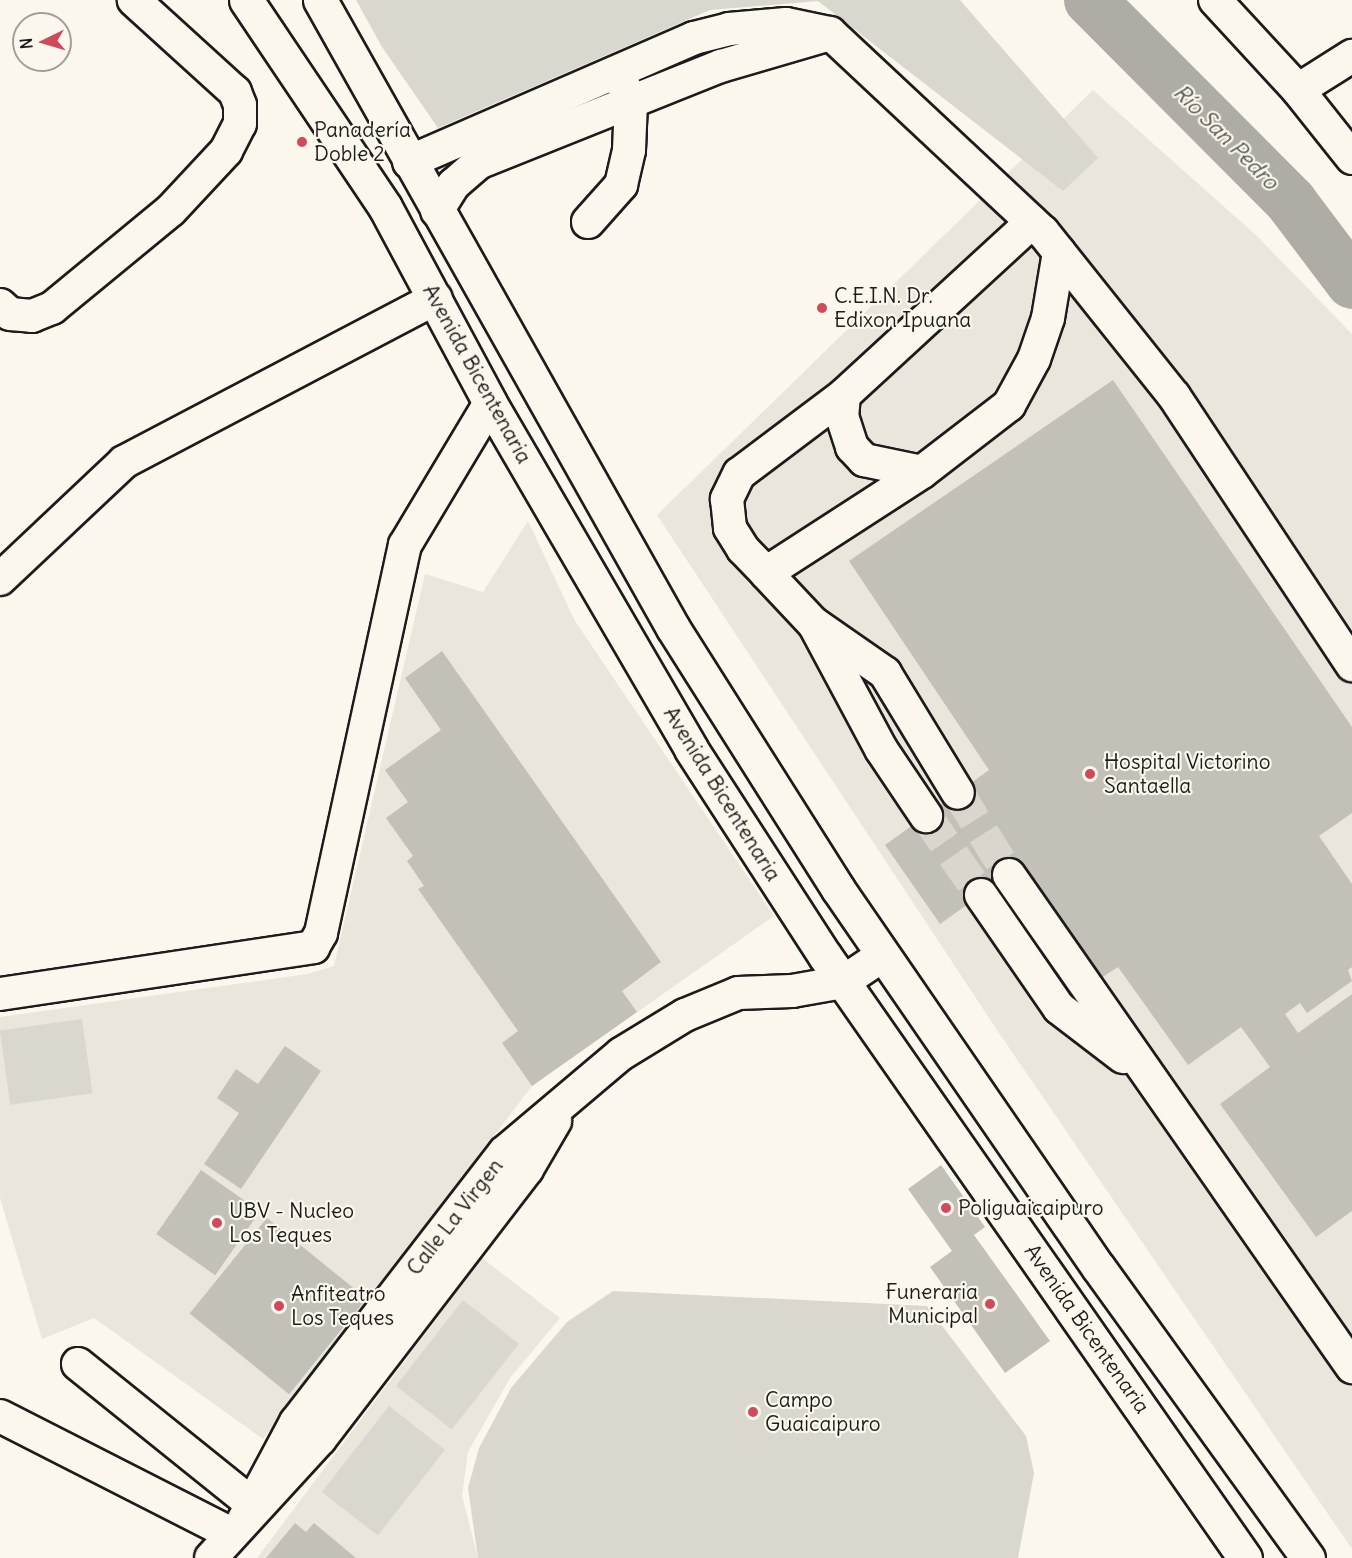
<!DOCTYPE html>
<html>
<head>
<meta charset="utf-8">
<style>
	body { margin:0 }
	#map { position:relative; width:1352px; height:1558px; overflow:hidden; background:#fbf7ec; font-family:Delius,sans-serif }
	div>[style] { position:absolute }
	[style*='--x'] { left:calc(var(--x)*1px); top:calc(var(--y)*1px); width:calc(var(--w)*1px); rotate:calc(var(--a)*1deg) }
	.built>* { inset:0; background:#eae6dc }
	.green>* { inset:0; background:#dad7ce; transform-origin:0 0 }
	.river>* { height:52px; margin:-26px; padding:0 26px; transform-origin:26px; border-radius:26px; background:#afaca5 }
	.building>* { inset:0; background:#c3c0b8; transform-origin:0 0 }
	.minor-tunnel>* { height:32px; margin-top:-16px; transform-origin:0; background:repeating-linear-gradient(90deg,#dad6cd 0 32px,transparent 0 48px) }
	.roads { filter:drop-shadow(2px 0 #1c1c1c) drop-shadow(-2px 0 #1c1c1c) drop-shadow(0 2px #1c1c1c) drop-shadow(0 -2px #1c1c1c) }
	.minor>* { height:32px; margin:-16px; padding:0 16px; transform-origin:16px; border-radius:16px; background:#fbf7ec }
	.major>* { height:33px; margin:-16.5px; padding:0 16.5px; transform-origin:16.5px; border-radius:16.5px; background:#fbf7ec }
	.dots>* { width:16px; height:16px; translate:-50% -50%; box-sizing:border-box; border:3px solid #fbf7ec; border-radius:50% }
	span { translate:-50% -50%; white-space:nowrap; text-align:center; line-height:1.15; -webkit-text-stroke:4.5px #fbf7ec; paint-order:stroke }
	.poi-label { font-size:21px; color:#1c1c1c }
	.left { translate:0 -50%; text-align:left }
	.right { translate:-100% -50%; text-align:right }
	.street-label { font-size:21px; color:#1c1c1c }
	.water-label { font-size:22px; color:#575653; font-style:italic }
	.north { position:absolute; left:12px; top:12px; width:60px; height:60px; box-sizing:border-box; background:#fbf7ec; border:2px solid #a29f99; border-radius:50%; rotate:265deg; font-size:16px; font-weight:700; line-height:24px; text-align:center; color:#1c1c1c }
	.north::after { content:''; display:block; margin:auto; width:21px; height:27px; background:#d1495b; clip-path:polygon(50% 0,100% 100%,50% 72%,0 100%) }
</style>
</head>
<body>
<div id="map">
	<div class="built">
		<div style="clip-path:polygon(1093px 90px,1258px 237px,1352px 334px,1352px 1549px,999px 1033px,657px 515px)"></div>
		<div style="clip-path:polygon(528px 521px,575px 621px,774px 916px,532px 1086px,263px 1439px,94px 1318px,42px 1339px,0 1198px,0 1017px,307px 974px,334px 966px,425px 574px,483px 592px)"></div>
		<div style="clip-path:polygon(482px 1258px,560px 1318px,510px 1378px,468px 1452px,462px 1496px,478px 1558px,257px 1558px)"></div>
	</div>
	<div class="green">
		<div style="clip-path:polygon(356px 0,960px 0,1098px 158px,1063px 191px,818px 1px,710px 10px,438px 128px,382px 47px)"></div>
		<div style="left:82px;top:1019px;width:75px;height:83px;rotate:82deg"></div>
		<div style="clip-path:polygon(613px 1291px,927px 1306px,1026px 1436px,1034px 1473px,1018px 1558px,478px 1558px,468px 1488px,479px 1448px,511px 1388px,567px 1322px)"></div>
		<div style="left:463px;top:1300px;width:71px;height:109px;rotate:38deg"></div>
		<div style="left:389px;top:1406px;width:71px;height:109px;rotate:38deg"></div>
	</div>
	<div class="river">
		<div style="--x:1090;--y:0;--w:285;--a:45.1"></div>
		<div style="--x:1291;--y:202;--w:101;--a:53"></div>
	</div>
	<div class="building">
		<div style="clip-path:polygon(1113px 380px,1352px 727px,1352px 813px,1319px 836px,1352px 884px,1352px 967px,1348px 970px,1352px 981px,1307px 1013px,1300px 1003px,1285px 1014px,1298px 1033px,1352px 994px,1352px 1211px,1316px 1237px,1220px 1104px,1270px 1067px,1241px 1027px,1188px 1065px,1118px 967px,1095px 982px,1016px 870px,940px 924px,885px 845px,989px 770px,849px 561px)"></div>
		<div style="clip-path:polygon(442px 651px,661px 962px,622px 991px,637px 1012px,532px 1086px,502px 1043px,518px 1031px,418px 889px,424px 886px,407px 861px,413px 856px,386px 818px,408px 802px,385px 770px,441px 730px,405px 678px)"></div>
		<div style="clip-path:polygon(285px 1046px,321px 1071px,241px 1189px,204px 1164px,239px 1113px,217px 1098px,236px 1069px,258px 1084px)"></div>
		<div style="clip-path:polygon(941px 1165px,985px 1227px,974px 1235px,1050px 1341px,1005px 1373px,930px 1267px,952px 1251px,908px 1189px)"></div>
		<div style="left:201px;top:1170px;width:72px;height:78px;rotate:35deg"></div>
		<div style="left:267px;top:1218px;width:128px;height:123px;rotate:39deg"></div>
		<div style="clip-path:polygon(295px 1523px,306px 1532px,314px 1523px,356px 1558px,266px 1558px)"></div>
	</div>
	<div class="minor-tunnel">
		<div style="--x:958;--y:793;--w:97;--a:58.1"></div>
		<div style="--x:926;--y:816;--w:96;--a:55.2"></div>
	</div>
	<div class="roads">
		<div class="minor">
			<div style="--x:1215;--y:0;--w:122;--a:47.3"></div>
			<div style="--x:1298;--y:90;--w:87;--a:51.5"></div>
			<div style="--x:1298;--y:90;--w:64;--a:-32.2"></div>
			<div style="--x:409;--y:162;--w:311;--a:-23.5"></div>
			<div style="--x:694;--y:38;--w:36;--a:-14"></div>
			<div style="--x:729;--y:29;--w:57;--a:-5"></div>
			<div style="--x:786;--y:24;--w:45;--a:11.6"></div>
			<div style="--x:830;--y:33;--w:291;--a:43.1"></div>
			<div style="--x:1043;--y:232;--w:210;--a:51.4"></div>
			<div style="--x:1174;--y:396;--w:323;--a:56.5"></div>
			<div style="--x:437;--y:211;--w:31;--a:-58"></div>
			<div style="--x:453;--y:185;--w:33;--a:-41"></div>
			<div style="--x:478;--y:163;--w:262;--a:-21.8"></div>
			<div style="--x:721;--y:66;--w:114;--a:-16.4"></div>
			<div style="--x:588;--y:222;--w:50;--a:-48.3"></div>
			<div style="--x:621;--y:185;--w:36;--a:-77"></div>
			<div style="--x:629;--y:150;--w:48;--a:-87.6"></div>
			<div style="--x:631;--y:102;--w:17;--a:-114"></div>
			<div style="--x:1032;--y:222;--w:255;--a:137.4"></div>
			<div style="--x:844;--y:395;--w:131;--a:143"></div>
			<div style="--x:739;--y:474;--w:28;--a:116"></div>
			<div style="--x:727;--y:499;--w:29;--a:84"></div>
			<div style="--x:730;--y:528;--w:25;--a:58"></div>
			<div style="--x:743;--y:549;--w:33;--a:46"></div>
			<div style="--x:766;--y:573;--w:186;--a:-32.9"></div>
			<div style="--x:922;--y:472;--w:110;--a:-37.6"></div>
			<div style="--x:1009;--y:405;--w:52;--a:-61.5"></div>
			<div style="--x:1034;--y:359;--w:43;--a:-71.1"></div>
			<div style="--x:1048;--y:318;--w:67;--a:-80.5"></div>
			<div style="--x:0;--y:305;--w:13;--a:42"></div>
			<div style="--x:10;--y:314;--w:22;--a:5"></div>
			<div style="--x:32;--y:316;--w:22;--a:-22"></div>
			<div style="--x:52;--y:308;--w:154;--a:-39.5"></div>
			<div style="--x:171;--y:210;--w:81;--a:-47"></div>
			<div style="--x:226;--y:151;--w:30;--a:-63"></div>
			<div style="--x:240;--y:124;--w:19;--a:-90"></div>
			<div style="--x:240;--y:105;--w:14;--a:-111"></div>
			<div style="--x:235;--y:92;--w:137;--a:-137.7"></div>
			<div style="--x:844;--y:395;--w:21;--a:95"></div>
			<div style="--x:842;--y:416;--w:33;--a:72"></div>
			<div style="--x:852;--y:447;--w:18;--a:47"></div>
			<div style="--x:864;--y:460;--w:59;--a:11.7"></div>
			<div style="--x:766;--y:573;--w:69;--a:46.8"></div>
			<div style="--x:813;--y:623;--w:88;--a:34.8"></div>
			<div style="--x:885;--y:673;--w:140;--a:58.7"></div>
			<div style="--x:0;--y:579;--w:170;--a:-43.3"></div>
			<div style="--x:124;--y:462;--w:352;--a:-27.7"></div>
			<div style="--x:814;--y:624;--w:142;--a:61.8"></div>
			<div style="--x:881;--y:749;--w:81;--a:56.1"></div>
			<div style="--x:1009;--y:875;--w:600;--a:55.12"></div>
			<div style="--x:981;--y:895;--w:137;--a:55.4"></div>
			<div style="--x:1059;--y:1008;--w:81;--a:37.4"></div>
			<div style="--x:0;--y:994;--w:317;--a:-8.5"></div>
			<div style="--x:313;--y:947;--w:16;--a:-60"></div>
			<div style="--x:321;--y:933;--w:397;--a:-77.8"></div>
			<div style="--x:405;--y:545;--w:165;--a:-59.1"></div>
			<div style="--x:78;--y:1364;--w:223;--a:38.8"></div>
			<div style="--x:0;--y:1416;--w:260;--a:27"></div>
			<div style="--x:242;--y:1523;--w:115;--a:-61.9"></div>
			<div style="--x:296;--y:1422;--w:341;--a:-52.3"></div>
			<div style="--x:505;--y:1152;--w:152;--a:-40.2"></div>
			<div style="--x:621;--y:1054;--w:75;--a:-31.4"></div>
			<div style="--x:685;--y:1015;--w:57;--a:-22.5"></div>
			<div style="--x:738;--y:993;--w:54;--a:-2.1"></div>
			<div style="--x:792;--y:991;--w:52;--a:-10"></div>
			<div style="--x:843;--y:982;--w:48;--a:-34"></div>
			<div style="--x:211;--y:1558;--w:161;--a:-47.5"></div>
			<div style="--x:320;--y:1439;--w:340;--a:-52.5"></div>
			<div style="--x:527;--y:1169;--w:56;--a:-59.7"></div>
		</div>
		<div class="major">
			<div style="--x:246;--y:0;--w:249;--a:56.1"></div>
			<div style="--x:385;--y:207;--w:222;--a:61.8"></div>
			<div style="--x:490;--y:403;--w:400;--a:59.8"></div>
			<div style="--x:691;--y:749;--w:247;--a:57.1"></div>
			<div style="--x:825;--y:956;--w:734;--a:55.1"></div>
			<div style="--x:320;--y:0;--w:720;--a:60.66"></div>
			<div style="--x:673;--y:628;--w:309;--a:57.7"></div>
			<div style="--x:838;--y:889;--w:459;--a:55.5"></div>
			<div style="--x:1098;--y:1267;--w:359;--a:54.2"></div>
		</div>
	</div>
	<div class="dots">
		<div style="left:302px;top:142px;background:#d1495b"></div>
		<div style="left:822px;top:308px;background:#d1495b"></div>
		<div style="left:1090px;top:774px;background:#d1495b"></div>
		<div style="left:946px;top:1208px;background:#d1495b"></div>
		<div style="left:217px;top:1223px;background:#d1495b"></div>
		<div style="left:990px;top:1304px;background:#d1495b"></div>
		<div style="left:279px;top:1306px;background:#d1495b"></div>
		<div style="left:753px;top:1412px;background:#d1495b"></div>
	</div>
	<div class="poi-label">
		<span class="left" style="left:314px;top:142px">Panadería<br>Doble 2</span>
		<span class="left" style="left:834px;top:308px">C.E.I.N. Dr.<br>Edixon Ipuana</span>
		<span class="left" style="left:1104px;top:774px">Hospital Victorino<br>Santaella</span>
		<span class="left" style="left:958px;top:1208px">Poliguaicaipuro</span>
		<span class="left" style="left:229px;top:1223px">UBV - Nucleo<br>Los Teques</span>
		<span class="right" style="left:978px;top:1304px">Funeraria<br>Municipal</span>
		<span class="left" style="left:291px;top:1306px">Anfiteatro<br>Los Teques</span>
		<span class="left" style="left:765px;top:1412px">Campo<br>Guaicaipuro</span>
	</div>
	<div class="street-label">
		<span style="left:477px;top:374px;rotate:61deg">Avenida Bicentenaria</span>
		<span style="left:722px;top:794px;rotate:58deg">Avenida Bicentenaria</span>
		<span style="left:455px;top:1217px;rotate:-52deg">Calle La Virgen</span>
		<span style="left:1087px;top:1329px;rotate:55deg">Avenida Bicentenaria</span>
	</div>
	<div class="water-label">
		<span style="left:1226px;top:137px;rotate:45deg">Río San Pedro</span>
	</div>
	<div class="north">N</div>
</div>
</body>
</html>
